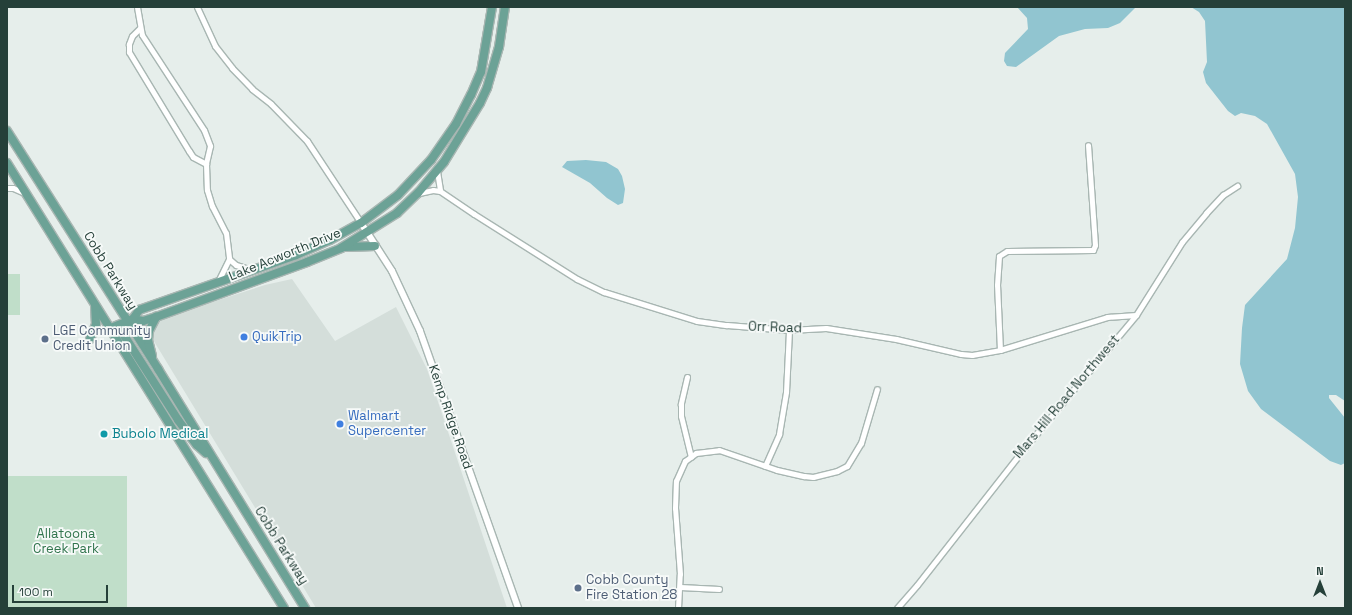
<!DOCTYPE html>
<html>
<head>
<meta charset="utf-8">
<style>
	body { margin:0 }
	#map { position:relative; width:1352px; height:615px; overflow:hidden; background:#e6eeeb; font-family:"Space Grotesk",sans-serif }
	div>[style] { position:absolute }
	[style*='--x'] { left:calc(var(--x)*1px); top:calc(var(--y)*1px); width:calc(var(--w)*1px); rotate:calc(var(--a)*1deg) }
	.built>* { inset:0; background:#d4deda }
	.green>* { inset:0; background:#c0dec9; transform-origin:0 0 }
	.water>* { inset:0; background:#91c5d0 }
	.roads { filter:drop-shadow(1px 0 #a8b6b2) drop-shadow(-1px 0 #a8b6b2) drop-shadow(0 1px #a8b6b2) drop-shadow(0 -1px #a8b6b2) }
	.minor>* { height:5px; margin:-2.5px; padding:0 2.5px; transform-origin:2.5px; border-radius:2.5px; background:#fff }
	.tertiary>* { height:6px; margin:-3px; padding:0 3px; transform-origin:3px; border-radius:3px; background:#fff }
	.primary>* { height:8px; margin:-4px; padding:0 4px; transform-origin:4px; border-radius:4px; background:#6ca296 }
	.dots>* { width:11px; height:11px; translate:-50% -50%; box-sizing:border-box; border:2px solid #f7faf9; border-radius:50% }
	span { translate:-50% -50%; white-space:nowrap; text-align:center; line-height:1.15; -webkit-text-stroke:3.5px #f7faf9; paint-order:stroke }
	.street-label { font-size:13px; color:#254039 }
	.service-label { font-size:13px; color:#4e5e75 }
	.left { translate:0 -50%; text-align:left }
	.shop-label { font-size:13px; color:#366cbe }
	.culture-label { font-size:13px; color:#0d838f }
	.park-label { font-size:13px; color:#31754d }
	.frame { position:absolute; inset:0; border:8px solid #254039; pointer-events:none }
	.north { position:absolute; left:1300px; top:563px; width:40px; height:40px; -webkit-text-stroke:3px #f7faf9; paint-order:stroke; rotate:0deg; font-size:11px; font-weight:700; line-height:16px; text-align:center; color:#254039 }
	.north::after { content:''; display:block; margin:auto; width:14px; height:18px; background:#254039; clip-path:polygon(50% 0,100% 100%,50% 72%,0 100%) }
	.scale { position:absolute; left:12px; top:585px; width:96px; height:18px; box-sizing:border-box; border:2px solid #254039; border-top:0; padding-left:5px; font-size:12px; line-height:14px; white-space:nowrap; color:#254039; -webkit-text-stroke:3px #f7faf9; paint-order:stroke }
</style>
</head>
<body>
<div id="map">
	<div class="built">
		<div style="clip-path:polygon(292px 279px,335px 341px,396px 307px,427px 369px,507px 608px,316px 608px,152px 338px,152px 331px,156px 320px,265px 285px)"></div>
	</div>
	<div class="green">
		<div style="left:7px;top:274px;width:13px;height:41px"></div>
		<div style="left:7px;top:476px;width:120px;height:132px"></div>
	</div>
	<div class="water">
		<div style="clip-path:polygon(1017px 7px,1136px 7px,1120px 23px,1108px 28px,1085px 29px,1059px 36px,1016px 67px,1007px 66px,1004px 61px,1005px 53px,1028px 29px,1027px 18px)"></div>
		<div style="clip-path:polygon(1191px 7px,1345px 7px,1345px 401px,1336px 395px,1329px 395px,1329px 398px,1345px 418px,1345px 463px,1341px 465px,1330px 461px,1261px 409px,1248px 391px,1240px 364px,1242px 328px,1245px 305px,1287px 259px,1295px 228px,1298px 197px,1295px 174px,1267px 124px,1255px 116px,1241px 113px,1235px 116px,1228px 111px,1206px 83px,1203px 72px,1207px 62px,1205px 21px,1199px 12px)"></div>
		<div style="clip-path:polygon(586px 160px,606px 162px,618px 169px,622px 176px,625px 189px,623px 203px,618px 205px,607px 198px,590px 183px,562px 167px,567px 161px)"></div>
	</div>
	<div class="roads">
		<div class="minor">
			<div style="--x:137;--y:7;--w:28;--a:80"></div>
			<div style="--x:142;--y:35;--w:113;--a:56.9"></div>
			<div style="--x:204;--y:130;--w:17;--a:69"></div>
			<div style="--x:210;--y:146;--w:18;--a:103"></div>
			<div style="--x:206;--y:164;--w:26;--a:88"></div>
			<div style="--x:207;--y:190;--w:17;--a:73"></div>
			<div style="--x:212;--y:206;--w:30;--a:63"></div>
			<div style="--x:226;--y:233;--w:26;--a:83"></div>
			<div style="--x:229;--y:259;--w:25;--a:116"></div>
			<div style="--x:197;--y:7;--w:43;--a:65.2"></div>
			<div style="--x:215;--y:46;--w:28;--a:52"></div>
			<div style="--x:232;--y:68;--w:29;--a:46"></div>
			<div style="--x:252;--y:89;--w:24;--a:38"></div>
			<div style="--x:271;--y:104;--w:52;--a:45.8"></div>
			<div style="--x:307;--y:141;--w:98;--a:56.6"></div>
			<div style="--x:140;--y:28;--w:11;--a:135"></div>
			<div style="--x:132;--y:36;--w:9;--a:111"></div>
			<div style="--x:129;--y:44;--w:8;--a:90"></div>
			<div style="--x:129;--y:52;--w:116;--a:58.8"></div>
			<div style="--x:189;--y:151;--w:7;--a:56"></div>
			<div style="--x:193;--y:157;--w:15;--a:28"></div>
			<div style="--x:437;--y:171;--w:20;--a:81"></div>
			<div style="--x:7;--y:188;--w:6;--a:0"></div>
			<div style="--x:13;--y:188;--w:13;--a:23"></div>
			<div style="--x:419;--y:193;--w:14;--a:-12"></div>
			<div style="--x:433;--y:190;--w:7;--a:8"></div>
			<div style="--x:440;--y:191;--w:41;--a:34.1"></div>
			<div style="--x:474;--y:214;--w:122;--a:32.3"></div>
			<div style="--x:577;--y:279;--w:30;--a:26"></div>
			<div style="--x:604;--y:292;--w:97;--a:17.3"></div>
			<div style="--x:697;--y:321;--w:30;--a:8"></div>
			<div style="--x:727;--y:325;--w:62;--a:4.6"></div>
			<div style="--x:789;--y:330;--w:37;--a:-3"></div>
			<div style="--x:826;--y:328;--w:71;--a:8.9"></div>
			<div style="--x:896;--y:339;--w:67;--a:13"></div>
			<div style="--x:961;--y:354;--w:11;--a:5"></div>
			<div style="--x:972;--y:355;--w:28;--a:-10"></div>
			<div style="--x:1000;--y:350;--w:112;--a:-17.1"></div>
			<div style="--x:1107;--y:317;--w:29;--a:-4"></div>
			<div style="--x:229;--y:259;--w:9;--a:41"></div>
			<div style="--x:236;--y:265;--w:16;--a:18"></div>
			<div style="--x:1000;--y:350;--w:65;--a:-92.6"></div>
			<div style="--x:997;--y:285;--w:29;--a:-86"></div>
			<div style="--x:999;--y:256;--w:9;--a:-32"></div>
			<div style="--x:1007;--y:251;--w:86;--a:-0.7"></div>
			<div style="--x:1093;--y:250;--w:5;--a:-68"></div>
			<div style="--x:1095;--y:245;--w:100;--a:-94"></div>
			<div style="--x:687;--y:377;--w:28;--a:103"></div>
			<div style="--x:681;--y:404;--w:12;--a:90"></div>
			<div style="--x:681;--y:416;--w:42;--a:76.3"></div>
			<div style="--x:765;--y:466;--w:35;--a:-66"></div>
			<div style="--x:779;--y:434;--w:43;--a:-80.5"></div>
			<div style="--x:786;--y:392;--w:62;--a:-87.2"></div>
			<div style="--x:680;--y:587;--w:39;--a:3"></div>
			<div style="--x:678;--y:608;--w:34;--a:-87"></div>
			<div style="--x:680;--y:574;--w:66;--a:-94.3"></div>
			<div style="--x:675;--y:508;--w:27;--a:-88"></div>
			<div style="--x:676;--y:481;--w:22;--a:-66"></div>
			<div style="--x:685;--y:461;--w:14;--a:-36"></div>
			<div style="--x:696;--y:453;--w:23;--a:-7"></div>
			<div style="--x:719;--y:450;--w:61;--a:19"></div>
			<div style="--x:777;--y:470;--w:28;--a:13"></div>
			<div style="--x:804;--y:476;--w:9;--a:6"></div>
			<div style="--x:813;--y:477;--w:25;--a:-14"></div>
			<div style="--x:837;--y:471;--w:11;--a:-27"></div>
			<div style="--x:847;--y:466;--w:27;--a:-59"></div>
			<div style="--x:861;--y:443;--w:56;--a:-73.5"></div>
			<div style="--x:897;--y:608;--w:30;--a:-49"></div>
			<div style="--x:917;--y:585;--w:170;--a:-51.9"></div>
			<div style="--x:1022;--y:451;--w:177;--a:-50"></div>
			<div style="--x:1136;--y:315;--w:86;--a:-57.8"></div>
			<div style="--x:1182;--y:242;--w:38;--a:-50"></div>
			<div style="--x:1206;--y:213;--w:25;--a:-47"></div>
			<div style="--x:1223;--y:195;--w:17;--a:-33"></div>
		</div>
		<div class="tertiary">
			<div style="--x:361;--y:223;--w:57;--a:57.1"></div>
			<div style="--x:392;--y:271;--w:66;--a:65"></div>
			<div style="--x:420;--y:331;--w:294;--a:70.5"></div>
		</div>
		<div class="primary">
			<div style="--x:7;--y:131;--w:282;--a:57.6"></div>
			<div style="--x:158;--y:369;--w:281;--a:58.4"></div>
			<div style="--x:7;--y:163;--w:524;--a:58.1"></div>
			<div style="--x:345;--y:247;--w:30;--a:-2"></div>
			<div style="--x:133;--y:319;--w:10;--a:11"></div>
			<div style="--x:143;--y:321;--w:14;--a:-17"></div>
			<div style="--x:156;--y:317;--w:161;--a:-20"></div>
			<div style="--x:307;--y:262;--w:37;--a:-22"></div>
			<div style="--x:341;--y:248;--w:66;--a:-32"></div>
			<div style="--x:397;--y:213;--w:29;--a:-44"></div>
			<div style="--x:418;--y:193;--w:40;--a:-50"></div>
			<div style="--x:444;--y:162;--w:69;--a:-58.6"></div>
			<div style="--x:480;--y:103;--w:17;--a:-65"></div>
			<div style="--x:487;--y:88;--w:43;--a:-73.7"></div>
			<div style="--x:499;--y:47;--w:40;--a:-81.5"></div>
			<div style="--x:118;--y:326;--w:112;--a:57.4"></div>
			<div style="--x:178;--y:420;--w:31;--a:53"></div>
			<div style="--x:197;--y:445;--w:12;--a:42"></div>
			<div style="--x:111;--y:328;--w:24;--a:-22"></div>
			<div style="--x:133;--y:319;--w:11;--a:-56"></div>
			<div style="--x:139;--y:310;--w:166;--a:-19.3"></div>
			<div style="--x:296;--y:255;--w:37;--a:-24"></div>
			<div style="--x:330;--y:240;--w:35;--a:-29"></div>
			<div style="--x:361;--y:223;--w:46;--a:-37.1"></div>
			<div style="--x:398;--y:195;--w:48;--a:-46.7"></div>
			<div style="--x:431;--y:160;--w:44;--a:-55.2"></div>
			<div style="--x:456;--y:124;--w:33;--a:-63"></div>
			<div style="--x:471;--y:95;--w:25;--a:-67"></div>
			<div style="--x:481;--y:72;--w:66;--a:-80.4"></div>
			<div style="--x:90;--y:339;--w:16;--a:-68"></div>
			<div style="--x:96;--y:324;--w:17;--a:-93"></div>
			<div style="--x:152;--y:356;--w:16;--a:-104"></div>
			<div style="--x:148;--y:340;--w:9;--a:-84"></div>
			<div style="--x:149;--y:331;--w:16;--a:-63"></div>
		</div>
	</div>
	<div class="dots">
		<div style="left:244px;top:337px;background:#3f7fe0"></div>
		<div style="left:45px;top:339px;background:#5c6f8a"></div>
		<div style="left:340px;top:424px;background:#3f7fe0"></div>
		<div style="left:104px;top:434px;background:#0f9aa8"></div>
		<div style="left:578px;top:588px;background:#5c6f8a"></div>
	</div>
	<div class="street-label">
		<span style="left:285px;top:255px;rotate:-22deg">Lake Acworth Drive</span>
		<span style="left:110px;top:271px;rotate:58deg">Cobb Parkway</span>
		<span style="left:775px;top:328px;rotate:2deg">Orr Road</span>
		<span style="left:1067px;top:397px;rotate:-50deg">Mars Hill Road Northwest</span>
		<span style="left:450px;top:417px;rotate:71deg">Kemp Ridge Road</span>
		<span style="left:281px;top:546px;rotate:58deg">Cobb Parkway</span>
	</div>
	<div class="service-label">
		<span class="left" style="left:53px;top:339px">LGE Community<br>Credit Union</span>
		<span class="left" style="left:586px;top:588px">Cobb County<br>Fire Station 28</span>
	</div>
	<div class="shop-label">
		<span class="left" style="left:252px;top:337px">QuikTrip</span>
		<span class="left" style="left:348px;top:424px">Walmart<br>Supercenter</span>
	</div>
	<div class="culture-label">
		<span class="left" style="left:112px;top:434px">Bubolo Medical</span>
	</div>
	<div class="park-label">
		<span style="left:66px;top:542px">Allatoona<br>Creek Park</span>
	</div>
	<div class="frame"></div>
	<div class="north">N</div>
	<div class="scale">100 m</div>
</div>
</body>
</html>
